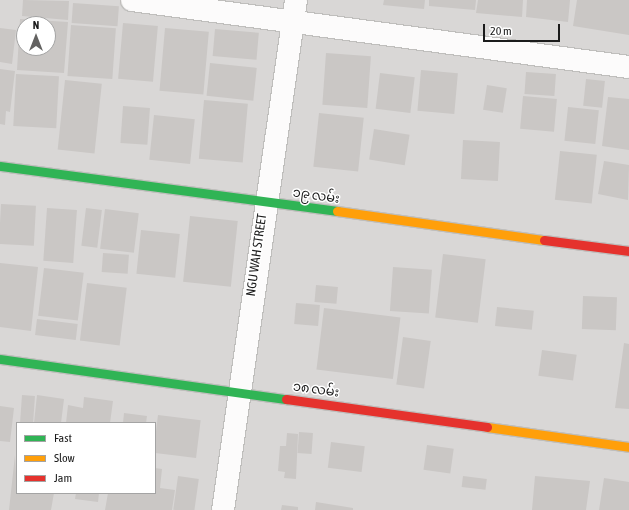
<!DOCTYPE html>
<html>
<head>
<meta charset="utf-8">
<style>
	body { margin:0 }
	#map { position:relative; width:629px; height:510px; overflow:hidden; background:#eae7e4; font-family:"Asap Condensed","Noto Sans Myanmar",sans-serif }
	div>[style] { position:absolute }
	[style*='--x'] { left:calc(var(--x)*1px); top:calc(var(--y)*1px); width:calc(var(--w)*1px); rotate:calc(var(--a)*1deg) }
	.residential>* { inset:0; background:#d9d7d6 }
	.building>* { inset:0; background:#cac7c5; transform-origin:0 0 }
	.roads { filter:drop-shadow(1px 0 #bfbebc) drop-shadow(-1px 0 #bfbebc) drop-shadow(0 1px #bfbebc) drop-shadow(0 -1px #bfbebc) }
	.street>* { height:22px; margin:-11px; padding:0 11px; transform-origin:11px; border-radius:11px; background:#fcfbfb }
	.fast>* { height:9px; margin:-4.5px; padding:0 4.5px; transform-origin:4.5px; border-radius:4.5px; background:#30b455 }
	.slow>* { height:9px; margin:-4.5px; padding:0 4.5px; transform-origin:4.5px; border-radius:4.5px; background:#ff9f0a }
	.jam>* { height:9px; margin:-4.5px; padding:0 4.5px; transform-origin:4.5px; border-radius:4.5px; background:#e5322d }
	span { translate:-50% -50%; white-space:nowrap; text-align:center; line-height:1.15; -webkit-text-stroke:3px #fff; paint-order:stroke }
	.street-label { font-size:13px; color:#1b1b1b }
	.legend { position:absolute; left:16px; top:422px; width:140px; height:72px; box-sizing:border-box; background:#fff; border:1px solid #a4a4a4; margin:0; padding:5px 7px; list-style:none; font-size:12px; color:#1b1b1b }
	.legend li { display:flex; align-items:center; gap:8px; height:20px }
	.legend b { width:20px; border:1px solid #a4a4a4 }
	.north { position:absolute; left:16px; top:16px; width:40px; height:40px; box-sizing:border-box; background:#fff; border:1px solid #a4a4a4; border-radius:50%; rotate:0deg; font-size:11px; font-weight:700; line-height:16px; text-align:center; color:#1b1b1b }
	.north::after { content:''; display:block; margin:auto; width:14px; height:18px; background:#636261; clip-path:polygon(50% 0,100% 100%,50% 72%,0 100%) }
	.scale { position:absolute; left:483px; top:24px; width:77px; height:18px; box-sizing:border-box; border:2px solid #1b1b1b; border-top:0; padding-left:5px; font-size:12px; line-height:14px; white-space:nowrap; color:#1b1b1b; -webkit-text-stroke:3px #fff; paint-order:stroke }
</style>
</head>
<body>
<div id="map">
	<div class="residential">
		<div style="clip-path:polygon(evenodd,0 0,629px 0,629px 510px,0 510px,0 0,24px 24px,48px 24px,48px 48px,24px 48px,24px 24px,0 0,17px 423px,155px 423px,155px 493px,17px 493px,17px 423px)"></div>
	</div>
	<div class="building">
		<div style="clip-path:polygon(23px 0,69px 1px,68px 20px,22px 16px)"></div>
		<div style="clip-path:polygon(384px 0,425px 0,424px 9px,383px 5px)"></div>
		<div style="clip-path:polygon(429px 0,476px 0,475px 10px,429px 6px)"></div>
		<div style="clip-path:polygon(478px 0,523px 0,522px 17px,476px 13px)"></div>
		<div style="clip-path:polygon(527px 0,570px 0,568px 22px,526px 17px)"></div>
		<div style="clip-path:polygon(577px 0,629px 0,629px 35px,573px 26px)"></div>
		<div style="left:73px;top:3px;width:46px;height:20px;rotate:4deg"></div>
		<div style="clip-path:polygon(evenodd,20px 19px,68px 22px,64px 73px,17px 70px,20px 19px,24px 24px,48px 24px,48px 48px,24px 48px,24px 24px)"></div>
		<div style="left:123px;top:23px;width:35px;height:56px;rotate:5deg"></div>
		<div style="left:71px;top:25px;width:45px;height:51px;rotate:4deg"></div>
		<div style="clip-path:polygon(0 28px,16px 30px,12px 64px,0 62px)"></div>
		<div style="left:165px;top:28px;width:44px;height:63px;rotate:5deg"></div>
		<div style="left:215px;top:29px;width:44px;height:27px;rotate:5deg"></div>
		<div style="left:326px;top:53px;width:45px;height:52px;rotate:4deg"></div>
		<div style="left:210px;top:63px;width:47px;height:33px;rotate:6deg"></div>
		<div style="clip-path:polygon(0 69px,15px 71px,10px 112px,6px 111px,5px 125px,0 124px)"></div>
		<div style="left:421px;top:70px;width:37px;height:41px;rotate:5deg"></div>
		<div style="left:526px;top:72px;width:30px;height:22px;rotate:4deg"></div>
		<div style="left:380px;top:73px;width:35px;height:36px;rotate:7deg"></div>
		<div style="left:16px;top:74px;width:43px;height:52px;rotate:3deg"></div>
		<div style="left:586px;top:79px;width:19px;height:27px;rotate:6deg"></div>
		<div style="left:65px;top:80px;width:37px;height:70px;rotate:6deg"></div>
		<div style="left:487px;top:85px;width:20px;height:25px;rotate:9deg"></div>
		<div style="left:523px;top:96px;width:34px;height:33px;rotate:5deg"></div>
		<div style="clip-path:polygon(608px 97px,629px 99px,629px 150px,602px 146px)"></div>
		<div style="left:204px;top:100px;width:44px;height:59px;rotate:5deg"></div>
		<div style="left:123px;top:106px;width:27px;height:37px;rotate:4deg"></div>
		<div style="left:568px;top:107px;width:31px;height:34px;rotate:6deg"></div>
		<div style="left:319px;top:113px;width:45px;height:54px;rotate:6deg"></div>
		<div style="left:154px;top:115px;width:41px;height:45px;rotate:6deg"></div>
		<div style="left:374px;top:129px;width:36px;height:31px;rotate:9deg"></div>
		<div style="left:463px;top:140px;width:37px;height:39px;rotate:3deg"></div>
		<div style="left:560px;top:151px;width:37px;height:49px;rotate:6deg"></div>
		<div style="clip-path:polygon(604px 161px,629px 165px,628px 200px,598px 194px)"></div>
		<div style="left:1px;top:204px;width:35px;height:40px;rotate:3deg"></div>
		<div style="left:47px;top:208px;width:30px;height:53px;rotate:4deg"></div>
		<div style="left:86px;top:208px;width:16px;height:38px;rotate:7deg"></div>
		<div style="left:105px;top:209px;width:34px;height:40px;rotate:7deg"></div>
		<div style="left:190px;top:216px;width:48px;height:66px;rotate:6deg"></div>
		<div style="left:141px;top:230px;width:39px;height:44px;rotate:6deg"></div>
		<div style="left:103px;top:253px;width:26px;height:19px;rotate:4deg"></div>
		<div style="left:443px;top:254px;width:43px;height:64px;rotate:7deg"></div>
		<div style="clip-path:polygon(0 263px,38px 267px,31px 331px,0 327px)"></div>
		<div style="left:393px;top:267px;width:39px;height:44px;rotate:4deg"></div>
		<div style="left:44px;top:268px;width:40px;height:48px;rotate:7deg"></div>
		<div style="left:87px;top:283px;width:40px;height:58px;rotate:7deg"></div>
		<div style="left:316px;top:285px;width:22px;height:17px;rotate:5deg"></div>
		<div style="left:583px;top:296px;width:34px;height:33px;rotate:2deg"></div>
		<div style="left:296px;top:303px;width:24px;height:21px;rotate:5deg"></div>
		<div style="left:497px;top:307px;width:37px;height:19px;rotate:6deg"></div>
		<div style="left:324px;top:308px;width:77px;height:62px;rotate:7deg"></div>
		<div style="left:37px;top:319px;width:41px;height:16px;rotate:7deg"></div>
		<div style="left:403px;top:337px;width:28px;height:48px;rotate:8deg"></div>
		<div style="clip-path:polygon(624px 343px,629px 344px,629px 409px,615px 408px)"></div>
		<div style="left:542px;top:350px;width:35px;height:26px;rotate:8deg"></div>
		<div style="left:22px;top:395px;width:13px;height:28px;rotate:4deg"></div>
		<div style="clip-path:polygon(37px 395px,64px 399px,61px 423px,34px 423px)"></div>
		<div style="clip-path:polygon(84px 397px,113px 401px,110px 423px,66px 423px,68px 405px,83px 408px)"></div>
		<div style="clip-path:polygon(0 406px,14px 408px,10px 442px,0 441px)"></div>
		<div style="clip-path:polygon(124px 413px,147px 416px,146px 423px,123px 423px)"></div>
		<div style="left:158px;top:415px;width:43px;height:38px;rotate:7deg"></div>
		<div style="left:299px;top:432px;width:14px;height:21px;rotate:4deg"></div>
		<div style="clip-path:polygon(287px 433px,298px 434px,296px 479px,284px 478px,285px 472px,278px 471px,280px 446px,286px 446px)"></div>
		<div style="left:331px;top:442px;width:34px;height:26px;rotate:7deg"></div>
		<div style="left:427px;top:445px;width:27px;height:25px;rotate:8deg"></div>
		<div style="clip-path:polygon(15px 455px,17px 493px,54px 493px,51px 510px,9px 510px)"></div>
		<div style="clip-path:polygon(155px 468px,162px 469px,160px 488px,175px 490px,172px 510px,105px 510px,108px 493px,155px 493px)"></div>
		<div style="left:178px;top:476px;width:21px;height:34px;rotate:8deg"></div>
		<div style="left:463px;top:476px;width:24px;height:11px;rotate:7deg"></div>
		<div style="clip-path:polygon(535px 476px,590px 481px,586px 510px,532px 510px)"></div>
		<div style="clip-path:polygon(604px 478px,629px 482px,629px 510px,599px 510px)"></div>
		<div style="clip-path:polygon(76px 493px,99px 493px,98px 502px,75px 499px)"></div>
		<div style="clip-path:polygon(316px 502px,353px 508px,353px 510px,315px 510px)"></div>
		<div style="clip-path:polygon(282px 505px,298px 507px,298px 510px,281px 510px)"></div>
	</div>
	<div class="roads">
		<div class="street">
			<div style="--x:132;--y:0;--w:501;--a:7.68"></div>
			<div style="--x:223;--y:510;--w:515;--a:-81.85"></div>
		</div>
		<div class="fast">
			<div style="--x:0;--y:166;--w:340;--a:7.6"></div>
			<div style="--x:0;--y:359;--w:289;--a:8"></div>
		</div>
		<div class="slow">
			<div style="--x:337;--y:211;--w:209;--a:8"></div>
			<div style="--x:487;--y:427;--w:143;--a:8"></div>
		</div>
		<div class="jam">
			<div style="--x:544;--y:240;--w:86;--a:7.4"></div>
			<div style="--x:286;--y:399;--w:203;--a:7.9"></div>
		</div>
	</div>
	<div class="street-label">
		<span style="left:316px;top:196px;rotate:8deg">၁၉ လမ်း</span>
		<span style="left:257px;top:255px;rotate:-82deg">NGU WAH STREET</span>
		<span style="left:316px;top:390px;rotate:8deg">၁၈ လမ်း</span>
	</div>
	<ul class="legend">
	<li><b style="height:5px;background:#30b455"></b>Fast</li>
	<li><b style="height:5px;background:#ff9f0a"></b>Slow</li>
	<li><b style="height:5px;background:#e5322d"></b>Jam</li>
	</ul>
	<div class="north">N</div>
	<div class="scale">20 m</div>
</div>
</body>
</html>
